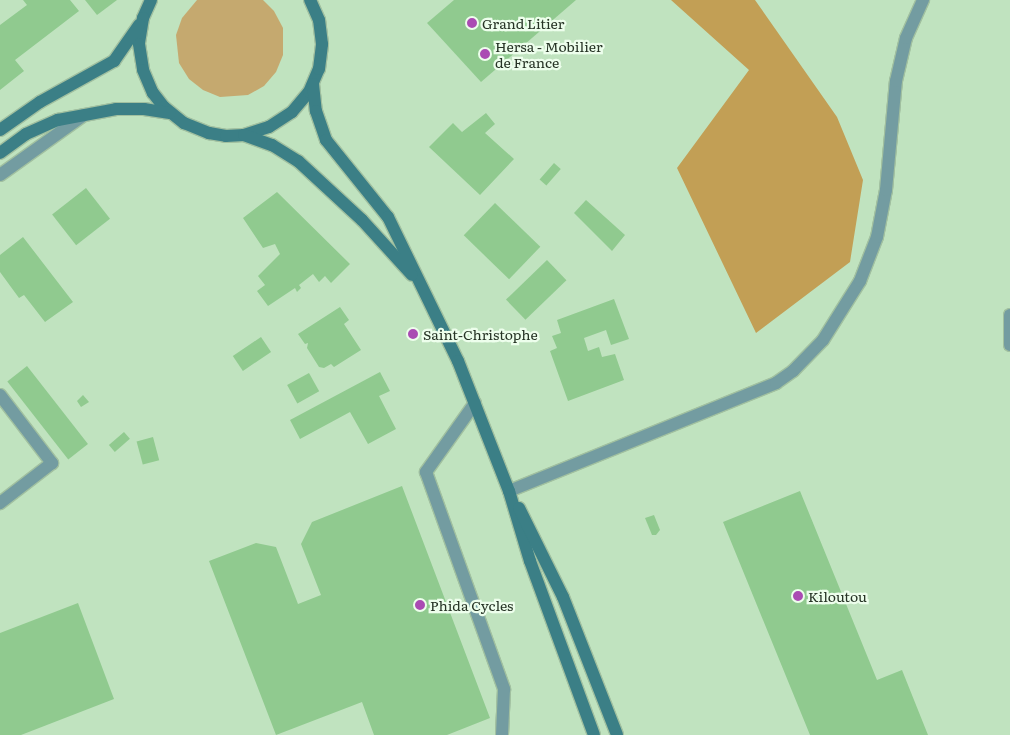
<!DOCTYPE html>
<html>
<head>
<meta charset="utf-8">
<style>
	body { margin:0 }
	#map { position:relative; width:1010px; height:735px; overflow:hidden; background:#c0e3bf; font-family:Literata,serif }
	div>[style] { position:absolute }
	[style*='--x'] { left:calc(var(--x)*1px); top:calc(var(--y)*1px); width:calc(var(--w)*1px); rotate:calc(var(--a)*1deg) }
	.green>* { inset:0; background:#c5a96f }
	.forest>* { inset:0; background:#c29f55 }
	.building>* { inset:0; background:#90ca8f; transform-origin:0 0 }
	.roads { filter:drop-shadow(1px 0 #a1c0a0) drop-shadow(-1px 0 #a1c0a0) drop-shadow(0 1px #a1c0a0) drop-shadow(0 -1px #a1c0a0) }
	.lane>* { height:12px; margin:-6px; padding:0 6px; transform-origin:6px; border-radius:6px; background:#739ca1 }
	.street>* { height:12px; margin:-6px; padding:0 6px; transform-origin:6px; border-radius:6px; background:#739ca1 }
	.secondary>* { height:12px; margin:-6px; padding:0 6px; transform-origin:6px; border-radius:6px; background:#3b7f86 }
	.dots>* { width:14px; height:14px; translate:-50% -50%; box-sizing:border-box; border:2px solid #edfeec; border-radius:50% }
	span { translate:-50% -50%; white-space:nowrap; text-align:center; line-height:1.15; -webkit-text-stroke:4.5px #edfeec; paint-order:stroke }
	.poi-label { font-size:14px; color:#263325 }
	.left { translate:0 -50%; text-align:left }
</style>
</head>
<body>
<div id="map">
	<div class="green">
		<div style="clip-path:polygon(197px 0,263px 0,274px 11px,283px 28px,283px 55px,276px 72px,264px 86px,248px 95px,220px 97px,203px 90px,189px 79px,179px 63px,176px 35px,182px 18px)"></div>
	</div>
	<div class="forest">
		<div style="clip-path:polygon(671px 0,755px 0,837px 117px,863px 180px,850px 262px,756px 333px,677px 168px,749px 70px)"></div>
	</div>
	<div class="building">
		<div style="clip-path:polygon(23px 0,70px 0,79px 11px,15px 60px,24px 71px,0 90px,0 25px,27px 5px)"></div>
		<div style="clip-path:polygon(85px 0,117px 0,97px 15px)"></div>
		<div style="clip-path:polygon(454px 0,576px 0,481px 82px,427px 23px)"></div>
		<div style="clip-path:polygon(486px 113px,495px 124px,485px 133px,514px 159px,480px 195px,429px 147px,453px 123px,462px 132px)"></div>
		<div style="left:554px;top:163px;width:9px;height:22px;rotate:41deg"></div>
		<div style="left:86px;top:188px;width:39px;height:43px;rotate:52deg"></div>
		<div style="clip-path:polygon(277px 192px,350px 264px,331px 283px,325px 276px,319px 282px,313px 274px,299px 285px,301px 288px,297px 292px,295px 288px,268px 306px,257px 291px,265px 285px,258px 276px,280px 254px,275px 244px,263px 248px,243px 218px)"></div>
		<div style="clip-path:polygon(586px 200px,625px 235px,612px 251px,574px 213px)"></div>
		<div style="left:495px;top:203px;width:63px;height:45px;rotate:44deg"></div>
		<div style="clip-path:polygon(23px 237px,73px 302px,45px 322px,24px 295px,19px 298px,0 272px,0 255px)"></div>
		<div style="left:547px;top:260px;width:28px;height:57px;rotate:46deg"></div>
		<div style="clip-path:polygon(614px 299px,629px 339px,611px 345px,606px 330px,584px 338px,588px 351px,599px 347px,602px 357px,615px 354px,624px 380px,568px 401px,550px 351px,557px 348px,552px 336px,561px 333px,557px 320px)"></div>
		<div style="clip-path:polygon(340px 307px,349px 320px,344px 324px,361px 350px,334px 367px,331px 364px,324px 368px,319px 367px,307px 348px,308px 343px,305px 344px,298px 334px)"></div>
		<div style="left:261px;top:337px;width:18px;height:34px;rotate:56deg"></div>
		<div style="left:27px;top:366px;width:99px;height:25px;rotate:52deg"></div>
		<div style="clip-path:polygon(380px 372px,390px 391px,379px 396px,396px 429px,368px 444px,350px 412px,300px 439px,290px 420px)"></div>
		<div style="left:309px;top:373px;width:21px;height:25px;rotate:61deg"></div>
		<div style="clip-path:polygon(83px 395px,89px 402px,81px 407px,77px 401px)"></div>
		<div style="left:124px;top:432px;width:9px;height:20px;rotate:49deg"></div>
		<div style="left:153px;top:437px;width:24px;height:17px;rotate:75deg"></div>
		<div style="clip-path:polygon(402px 486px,490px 718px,447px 735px,374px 735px,362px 702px,276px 735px,209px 561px,256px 543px,276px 547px,298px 604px,321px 595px,301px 544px,312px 522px)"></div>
		<div style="clip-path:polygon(800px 491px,877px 680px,902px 670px,928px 735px,810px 735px,723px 522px)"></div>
		<div style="clip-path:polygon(654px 515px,660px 530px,656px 535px,652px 535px,645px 518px)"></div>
		<div style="clip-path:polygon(78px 603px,114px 699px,21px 735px,0 735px,0 633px)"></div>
	</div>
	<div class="roads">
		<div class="lane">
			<div style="--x:0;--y:175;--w:103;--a:-35.5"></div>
			<div style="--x:1010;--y:315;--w:30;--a:90"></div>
			<div style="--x:475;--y:403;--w:85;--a:125.4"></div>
			<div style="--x:426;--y:472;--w:231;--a:70.2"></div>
			<div style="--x:504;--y:689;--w:46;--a:92.5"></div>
			<div style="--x:509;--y:491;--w:288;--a:-22"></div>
			<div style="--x:776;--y:383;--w:21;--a:-35"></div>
			<div style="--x:793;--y:371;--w:43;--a:-45.9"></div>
			<div style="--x:823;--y:340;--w:70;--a:-57.9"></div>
			<div style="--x:860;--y:281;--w:47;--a:-68.9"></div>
			<div style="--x:877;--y:237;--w:48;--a:-79.2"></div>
			<div style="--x:886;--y:190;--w:109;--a:-84.8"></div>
			<div style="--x:896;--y:81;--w:44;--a:-76.9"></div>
			<div style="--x:906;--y:38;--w:42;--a:-65.9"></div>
		</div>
		<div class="street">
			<div style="--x:0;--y:395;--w:86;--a:52.6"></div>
			<div style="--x:52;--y:463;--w:66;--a:142.4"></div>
		</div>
		<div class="secondary">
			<div style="--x:151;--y:0;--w:20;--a:114"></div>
			<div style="--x:143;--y:18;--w:26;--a:99"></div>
			<div style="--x:139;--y:44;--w:26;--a:81"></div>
			<div style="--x:143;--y:70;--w:25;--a:67"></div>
			<div style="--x:153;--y:93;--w:18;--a:52"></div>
			<div style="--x:164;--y:107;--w:26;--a:39"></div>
			<div style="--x:184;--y:123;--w:27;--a:22"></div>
			<div style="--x:209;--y:133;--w:17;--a:10"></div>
			<div style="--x:226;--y:136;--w:18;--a:-3"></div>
			<div style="--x:244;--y:135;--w:26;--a:-18"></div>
			<div style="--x:269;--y:127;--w:27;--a:-33"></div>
			<div style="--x:292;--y:112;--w:26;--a:-50"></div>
			<div style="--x:309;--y:92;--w:25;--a:-67"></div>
			<div style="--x:319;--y:69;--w:25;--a:-83"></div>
			<div style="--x:322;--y:44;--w:24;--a:-97"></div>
			<div style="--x:319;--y:20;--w:22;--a:-114"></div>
			<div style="--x:313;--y:84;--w:27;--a:84"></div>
			<div style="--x:316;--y:111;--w:31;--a:71"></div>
			<div style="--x:326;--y:140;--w:99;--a:51.2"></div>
			<div style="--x:388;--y:217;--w:160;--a:64.1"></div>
			<div style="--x:458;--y:361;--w:140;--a:68.6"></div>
			<div style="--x:509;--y:491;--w:73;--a:73.3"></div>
			<div style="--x:530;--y:561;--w:185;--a:69.8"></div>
			<div style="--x:0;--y:130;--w:49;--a:-35"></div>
			<div style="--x:40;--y:102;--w:85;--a:-29"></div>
			<div style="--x:114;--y:61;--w:44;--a:-55.2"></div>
			<div style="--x:244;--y:135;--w:30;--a:20"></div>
			<div style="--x:272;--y:145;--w:31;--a:32"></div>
			<div style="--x:298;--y:161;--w:87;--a:42.7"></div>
			<div style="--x:362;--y:220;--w:74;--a:47.7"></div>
			<div style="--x:0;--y:153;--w:32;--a:-36"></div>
			<div style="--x:26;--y:134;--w:35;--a:-24"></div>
			<div style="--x:58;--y:120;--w:59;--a:-10.7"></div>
			<div style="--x:116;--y:109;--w:28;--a:0"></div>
			<div style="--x:144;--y:109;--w:26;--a:9"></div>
			<div style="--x:519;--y:508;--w:99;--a:63.7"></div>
			<div style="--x:563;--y:597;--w:148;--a:68.6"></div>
		</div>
	</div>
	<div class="dots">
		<div style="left:472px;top:23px;background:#aa4bb3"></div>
		<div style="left:485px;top:54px;background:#aa4bb3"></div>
		<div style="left:413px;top:334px;background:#aa4bb3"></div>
		<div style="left:798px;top:596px;background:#aa4bb3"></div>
		<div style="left:420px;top:605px;background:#aa4bb3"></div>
	</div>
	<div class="poi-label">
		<span class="left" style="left:482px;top:23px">Grand Litier</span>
		<span class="left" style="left:495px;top:54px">Hersa - Mobilier<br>de France</span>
		<span class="left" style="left:423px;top:334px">Saint-Christophe</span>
		<span class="left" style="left:808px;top:596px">Kiloutou</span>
		<span class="left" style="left:430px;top:605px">Phida Cycles</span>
	</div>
</div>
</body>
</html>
